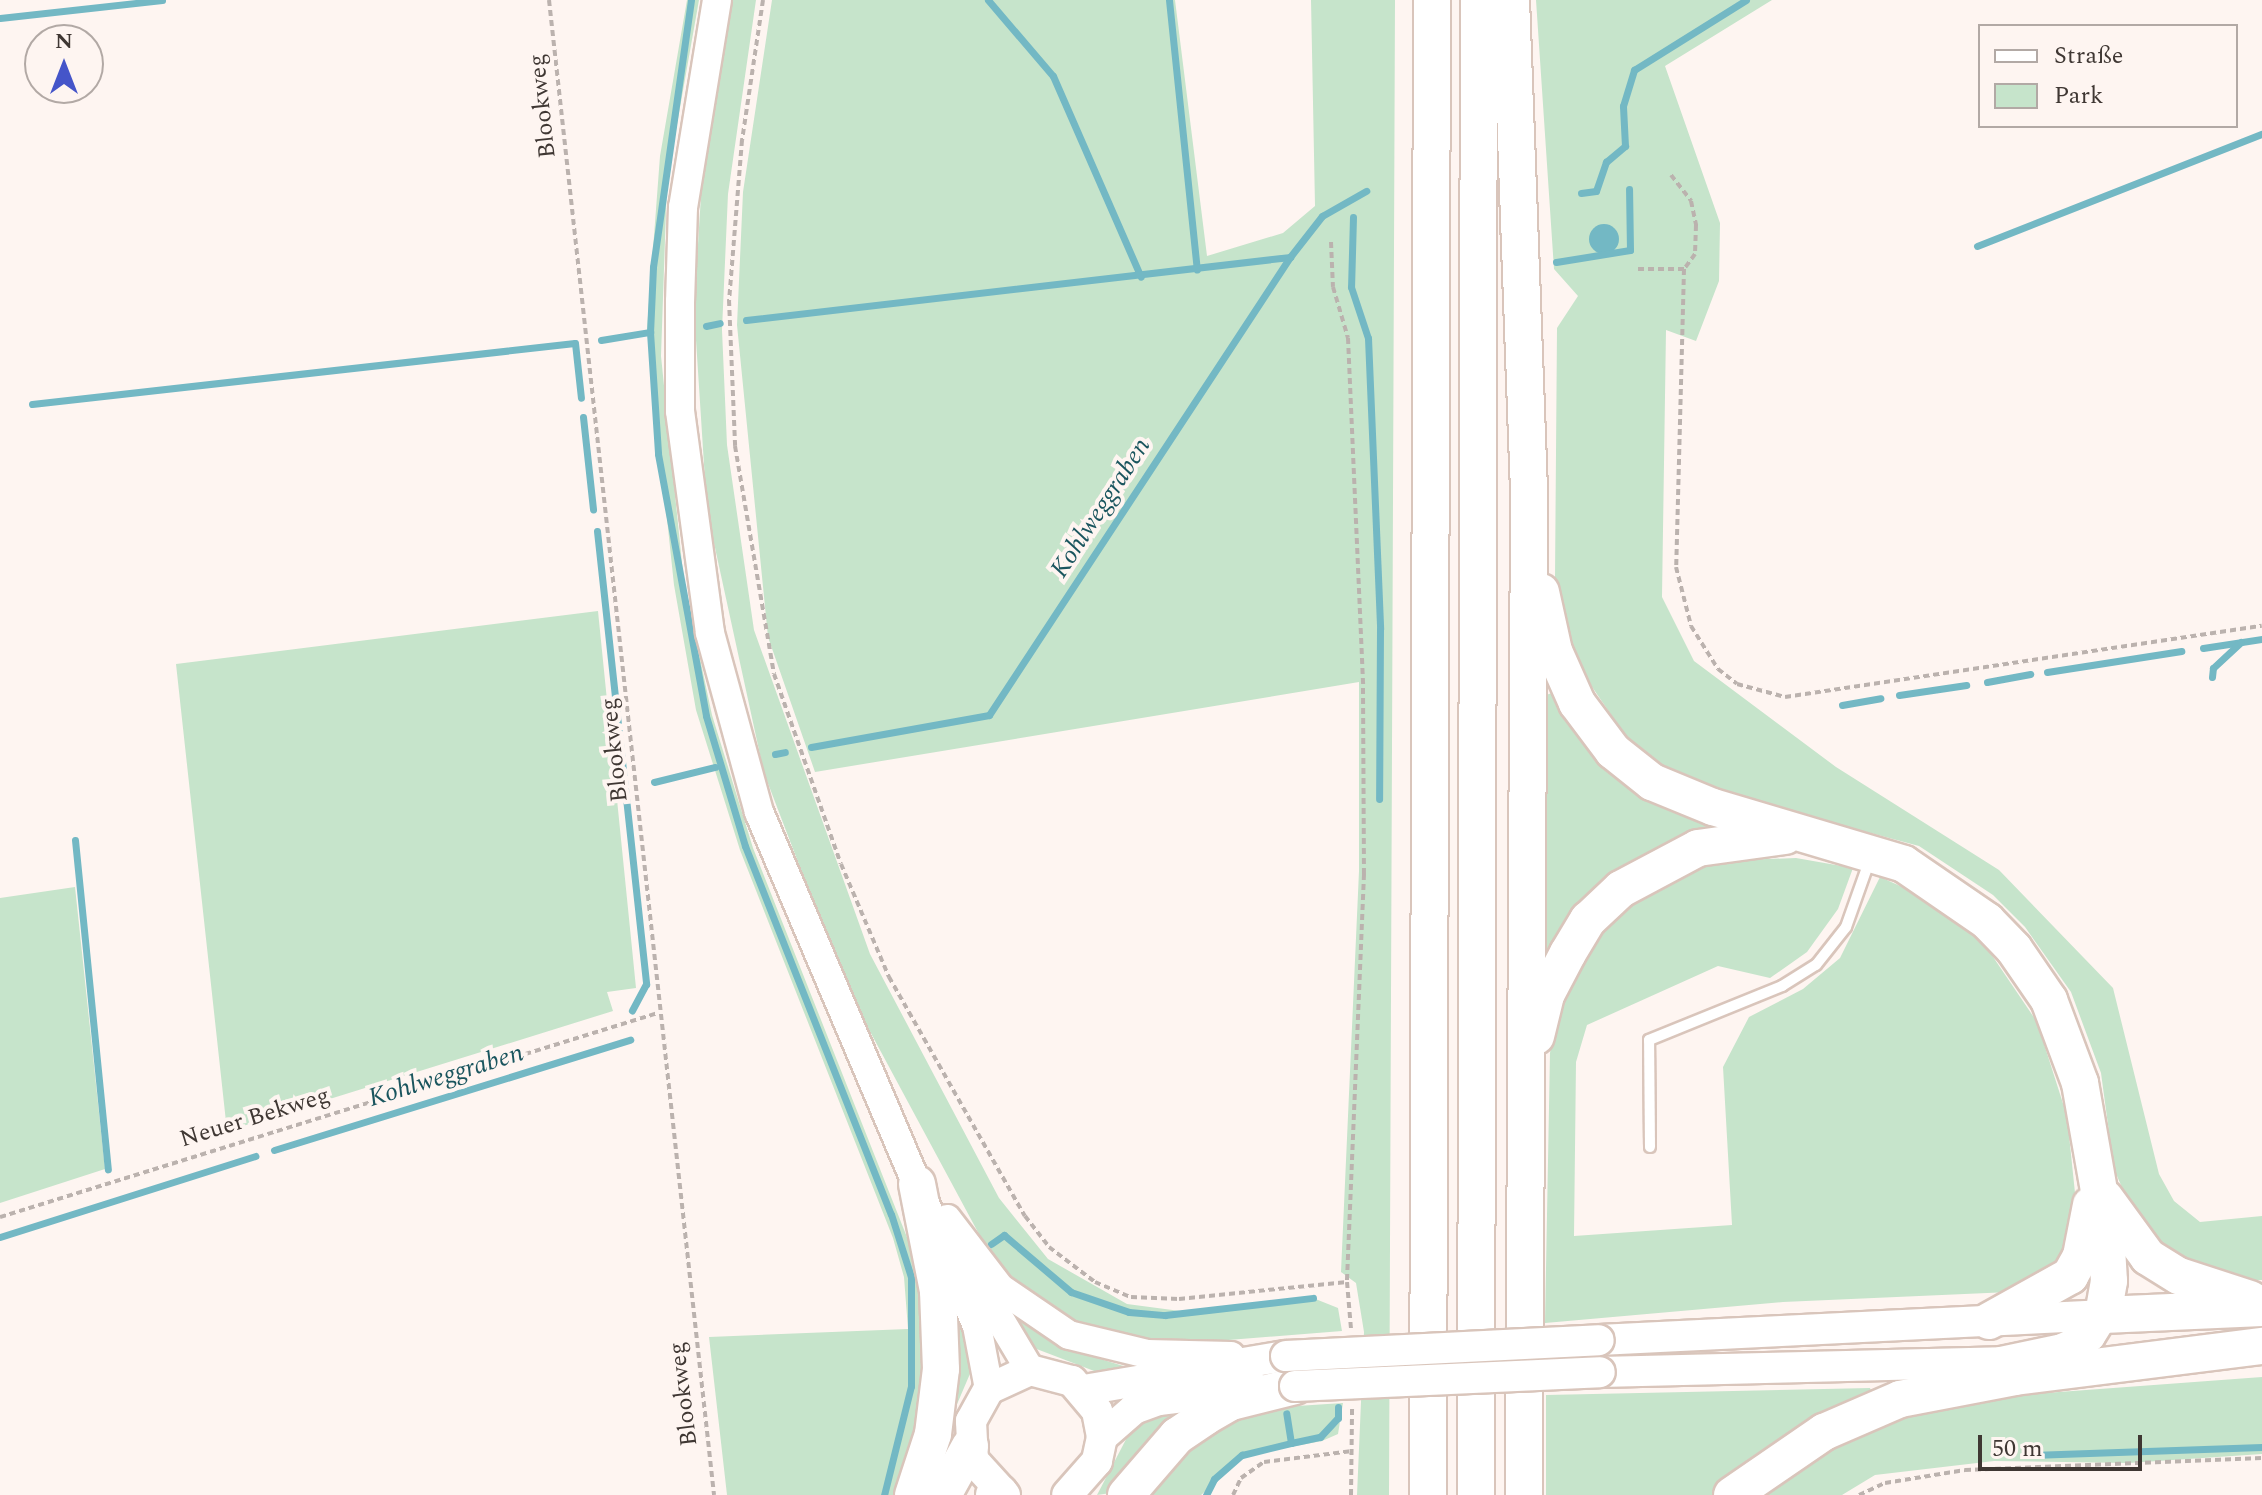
<!DOCTYPE html>
<html>
<head>
<meta charset="utf-8">
<style>
	body { margin:0 }
	#map { position:relative; width:2262px; height:1495px; overflow:hidden; background:#fef5f1; font-family:Spectral,serif }
	div>[style] { position:absolute }
	[style*='--x'] { left:calc(var(--x)*1px); top:calc(var(--y)*1px); width:calc(var(--w)*1px); rotate:calc(var(--a)*1deg) }
	.green>* { inset:0; background:#c6e4cb }
	.water>* { inset:0; background:#73b8c4 }
	.round { border-radius:50% }
	.stream>* { height:7px; margin:-3.5px; padding:0 3.5px; transform-origin:3.5px; border-radius:3.5px; background:#73b8c4 }
	.path>* { height:4px; margin-top:-2px; transform-origin:0; background:repeating-linear-gradient(90deg,#bbb2ae 0 6px,transparent 0 10px) }
	.roads { filter:drop-shadow(2px 0 #d9c5bb) drop-shadow(-2px 0 #d9c5bb) drop-shadow(0 2px #d9c5bb) drop-shadow(0 -2px #d9c5bb) }
	.lane>* { height:10px; margin:-5px; padding:0 5px; transform-origin:5px; border-radius:5px; background:#fff }
	.secondary>* { height:28px; margin:-14px; padding:0 14px; transform-origin:14px; border-radius:14px; background:#fff }
	.primary>* { height:30px; margin:-15px; padding:0 15px; transform-origin:15px; border-radius:15px; background:#fff }
	.highway>* { height:36px; margin:-18px; padding:0 18px; transform-origin:18px; border-radius:18px; background:#fff }
	.bridges { filter:drop-shadow(2px 0 #d9c5bb) drop-shadow(-2px 0 #d9c5bb) drop-shadow(0 2px #d9c5bb) drop-shadow(0 -2px #d9c5bb) }
	.primary-bridge>* { height:30px; margin:-15px; padding:0 15px; transform-origin:15px; border-radius:15px; background:#fff }
	span { translate:-50% -50%; white-space:nowrap; text-align:center; line-height:1.15; -webkit-text-stroke:8px #fef5f1; paint-order:stroke }
	.street-label { font-size:24px; color:#3f3733 }
	.water-label { font-size:26px; color:#1a555e; font-style:italic }
	.legend { position:absolute; left:1978px; top:24px; width:260px; height:104px; box-sizing:border-box; background:#fef5f1; border:2px solid #b2a9a5; margin:0; padding:10px 14px; list-style:none; font-size:24px; color:#3f3733 }
	.legend li { display:flex; align-items:center; gap:16px; height:40px }
	.legend b { width:40px; border:2px solid #b2a9a5 }
	.north { position:absolute; left:24px; top:24px; width:80px; height:80px; box-sizing:border-box; background:#fef5f1; border:2px solid #b2a9a5; border-radius:50%; rotate:0deg; font-size:22px; font-weight:700; line-height:32px; text-align:center; color:#3f3733 }
	.north::after { content:''; display:block; margin:auto; width:28px; height:36px; background:#4555c9; clip-path:polygon(50% 0,100% 100%,50% 72%,0 100%) }
	.scale { position:absolute; left:1978px; top:1435px; width:164px; height:36px; box-sizing:border-box; border:4px solid #3f3733; border-top:0; padding-left:10px; font-size:24px; line-height:28px; white-space:nowrap; color:#3f3733; -webkit-text-stroke:6px #fef5f1; paint-order:stroke }
</style>
</head>
<body>
<div id="map">
	<div class="green">
		<div style="clip-path:polygon(687px 0,699px 0,667px 181px,661px 356px,684px 583px,712px 715px,753px 848px,916px 1260px,924px 1303px,923px 1412px,898px 1495px,727px 1495px,709px 1337px,908px 1329px,904px 1277px,893px 1238px,740px 850px,696px 710px,674px 585px,647px 329px,660px 156px)"></div>
		<div style="clip-path:polygon(731px 0,756px 0,728px 194px,722px 330px,727px 445px,754px 630px,870px 954px,999px 1198px,1048px 1259px,1127px 1304px,1180px 1311px,1313px 1298px,1338px 1308px,1342px 1331px,1166px 1345px,1071px 1323px,994px 1262px,845px 985px,764px 773px,707px 511px,694px 309px,703px 163px)"></div>
		<div style="clip-path:polygon(772px 0,1175px 0,1207px 256px,1283px 233px,1315px 206px,1311px 0,1395px 0,1389px 1495px,1357px 1495px,1364px 1332px,1356px 1283px,1341px 1272px,1359px 871px,1359px 682px,815px 772px,768px 637px,737px 325px,743px 192px)"></div>
		<div style="clip-path:polygon(1536px 0,1772px 0,1665px 66px,1720px 223px,1719px 281px,1696px 341px,1666px 330px,1662px 597px,1694px 661px,1836px 767px,1999px 870px,2113px 988px,2159px 1174px,2174px 1201px,2200px 1222px,2262px 1216px,2262px 1280px,2239px 1281px,2185px 1265px,2139px 1227px,2114px 1169px,2101px 1073px,2071px 992px,2025px 927px,1993px 895px,1919px 846px,1711px 790px,1661px 766px,1629px 741px,1573px 659px,1555px 578px,1557px 328px,1578px 296px,1554px 269px)"></div>
		<div style="clip-path:polygon(598px 611px,636px 988px,607px 992px,613px 1011px,227px 1131px,176px 664px)"></div>
		<div style="clip-path:polygon(1552px 693px,1566px 717px,1714px 822px,1714px 833px,1549px 953px,1541px 951px,1540px 697px)"></div>
		<div style="clip-path:polygon(1796px 858px,1853px 868px,1838px 909px,1807px 952px,1770px 978px,1718px 966px,1587px 1025px,1576px 1062px,1574px 1236px,1732px 1225px,1723px 1067px,1749px 1017px,1803px 989px,1840px 958px,1880px 877px,1927px 898px,1987px 948px,2037px 1022px,2067px 1116px,2077px 1212px,2055px 1271px,2010px 1292px,1783px 1302px,1545px 1323px,1550px 1053px,1555px 1020px,1582px 956px,1617px 912px,1679px 870px,1714px 861px)"></div>
		<div style="clip-path:polygon(75px 887px,105px 1169px,0 1203px,0 898px)"></div>
		<div style="clip-path:polygon(945px 1275px,975px 1362px,952px 1416px,950px 1459px,939px 1481px)"></div>
		<div style="clip-path:polygon(1003px 1305px,1064px 1348px,1140px 1371px,1102px 1374px,1034px 1348px,1021px 1339px)"></div>
		<div style="clip-path:polygon(2262px 1377px,2262px 1454px,2128px 1463px,1994px 1461px,1875px 1475px,1842px 1495px,1758px 1495px,1805px 1461px,1910px 1411px,1978px 1398px)"></div>
		<div style="clip-path:polygon(1870px 1388px,1874px 1397px,1714px 1495px,1546px 1495px,1546px 1395px)"></div>
		<div style="clip-path:polygon(1199px 1403px,1111px 1493px,1097px 1495px,1134px 1424px)"></div>
		<div style="clip-path:polygon(1343px 1403px,1338px 1434px,1322px 1441px,1247px 1455px,1201px 1495px,1141px 1495px,1178px 1452px,1234px 1417px,1266px 1408px)"></div>
	</div>
	<div class="water">
		<div class="round" style="left:1589px;top:224px;width:30px;height:30px"></div>
	</div>
	<div class="stream">
		<div style="--x:691;--y:0;--w:270;--a:98.1"></div>
		<div style="--x:653;--y:267;--w:65;--a:92.6"></div>
		<div style="--x:650;--y:332;--w:122;--a:86.2"></div>
		<div style="--x:658;--y:454;--w:266;--a:79.6"></div>
		<div style="--x:706;--y:716;--w:136;--a:73.3"></div>
		<div style="--x:745;--y:846;--w:396;--a:68.4"></div>
		<div style="--x:891;--y:1214;--w:66;--a:72.4"></div>
		<div style="--x:911;--y:1277;--w:109;--a:90"></div>
		<div style="--x:911;--y:1386;--w:112;--a:103.9"></div>
		<div style="--x:988;--y:0;--w:100;--a:49.5"></div>
		<div style="--x:1053;--y:76;--w:219;--a:66.4"></div>
		<div style="--x:1169;--y:0;--w:271;--a:84.1"></div>
		<div style="--x:0;--y:18;--w:163;--a:-6.3"></div>
		<div style="--x:1581;--y:193;--w:15;--a:-8"></div>
		<div style="--x:1596;--y:191;--w:31;--a:-71"></div>
		<div style="--x:1606;--y:162;--w:25;--a:-40"></div>
		<div style="--x:1625;--y:146;--w:40;--a:-92.9"></div>
		<div style="--x:1623;--y:106;--w:38;--a:-73"></div>
		<div style="--x:1634;--y:70;--w:132;--a:-32"></div>
		<div style="--x:1353;--y:217;--w:70;--a:91.6"></div>
		<div style="--x:1351;--y:287;--w:54;--a:71.6"></div>
		<div style="--x:1368;--y:338;--w:291;--a:87.6"></div>
		<div style="--x:1380;--y:629;--w:170;--a:90.3"></div>
		<div style="--x:1977;--y:246;--w:306;--a:-21.5"></div>
		<div style="--x:1556;--y:262;--w:75;--a:-9.2"></div>
		<div style="--x:1630;--y:250;--w:61;--a:-90.9"></div>
		<div style="--x:746;--y:320;--w:548;--a:-6.61"></div>
		<div style="--x:706;--y:326;--w:14;--a:-12"></div>
		<div style="--x:601;--y:340;--w:50;--a:-9.3"></div>
		<div style="--x:32;--y:404;--w:546;--a:-6.41"></div>
		<div style="--x:575;--y:343;--w:55;--a:83.8"></div>
		<div style="--x:583;--y:417;--w:93;--a:83.8"></div>
		<div style="--x:597;--y:531;--w:456;--a:83.8"></div>
		<div style="--x:646;--y:984;--w:30;--a:118"></div>
		<div style="--x:2203;--y:648;--w:60;--a:-8.7"></div>
		<div style="--x:2047;--y:672;--w:136;--a:-8.9"></div>
		<div style="--x:2212;--y:677;--w:9;--a:-84"></div>
		<div style="--x:2213;--y:668;--w:38;--a:-43"></div>
		<div style="--x:1987;--y:682;--w:44;--a:-10.5"></div>
		<div style="--x:1899;--y:695;--w:68;--a:-8.5"></div>
		<div style="--x:1842;--y:705;--w:39;--a:-10"></div>
		<div style="--x:811;--y:747;--w:181;--a:-10.2"></div>
		<div style="--x:989;--y:715;--w:548;--a:-56.69"></div>
		<div style="--x:1290;--y:257;--w:52;--a:-52"></div>
		<div style="--x:1322;--y:216;--w:51;--a:-29.6"></div>
		<div style="--x:775;--y:754;--w:10;--a:-11"></div>
		<div style="--x:654;--y:782;--w:63;--a:-13.8"></div>
		<div style="--x:75;--y:840;--w:331;--a:84.3"></div>
		<div style="--x:274;--y:1150;--w:373;--a:-17.2"></div>
		<div style="--x:0;--y:1237;--w:268;--a:-17.6"></div>
		<div style="--x:991;--y:1244;--w:16;--a:-35"></div>
		<div style="--x:1004;--y:1235;--w:88;--a:40.4"></div>
		<div style="--x:1071;--y:1292;--w:61;--a:19"></div>
		<div style="--x:1129;--y:1312;--w:36;--a:5"></div>
		<div style="--x:1165;--y:1315;--w:149;--a:-6.6"></div>
		<div style="--x:1291;--y:1443;--w:30;--a:-12"></div>
		<div style="--x:1320;--y:1437;--w:26;--a:-47"></div>
		<div style="--x:1338;--y:1418;--w:11;--a:-90"></div>
		<div style="--x:2030;--y:1455;--w:232;--a:-2"></div>
		<div style="--x:1206;--y:1495;--w:18;--a:-63"></div>
		<div style="--x:1214;--y:1479;--w:37;--a:-41"></div>
		<div style="--x:1242;--y:1455;--w:50;--a:-13.8"></div>
		<div style="--x:1291;--y:1443;--w:30;--a:-99"></div>
	</div>
	<div class="path">
		<div style="--x:549;--y:0;--w:1504;--a:83.7"></div>
		<div style="--x:763;--y:0;--w:142;--a:98.5"></div>
		<div style="--x:742;--y:140;--w:161;--a:94.6"></div>
		<div style="--x:729;--y:300;--w:146;--a:87.6"></div>
		<div style="--x:735;--y:446;--w:231;--a:80.3"></div>
		<div style="--x:774;--y:674;--w:201;--a:70.6"></div>
		<div style="--x:841;--y:864;--w:123;--a:67"></div>
		<div style="--x:889;--y:977;--w:275;--a:60.4"></div>
		<div style="--x:1025;--y:1216;--w:39;--a:52"></div>
		<div style="--x:1049;--y:1247;--w:58;--a:37.3"></div>
		<div style="--x:1095;--y:1282;--w:39;--a:23"></div>
		<div style="--x:1131;--y:1297;--w:48;--a:2.4"></div>
		<div style="--x:1179;--y:1299;--w:169;--a:-5.8"></div>
		<div style="--x:1347;--y:1282;--w:47;--a:85.1"></div>
		<div style="--x:1671;--y:175;--w:33;--a:52"></div>
		<div style="--x:1691;--y:201;--w:25;--a:78"></div>
		<div style="--x:1696;--y:225;--w:29;--a:92"></div>
		<div style="--x:1695;--y:254;--w:19;--a:126"></div>
		<div style="--x:1684;--y:269;--w:298;--a:91.5"></div>
		<div style="--x:1676;--y:567;--w:61;--a:75.7"></div>
		<div style="--x:1691;--y:626;--w:51;--a:57.9"></div>
		<div style="--x:1718;--y:669;--w:24;--a:38"></div>
		<div style="--x:1737;--y:684;--w:50;--a:15.2"></div>
		<div style="--x:1785;--y:697;--w:482;--a:-8.5"></div>
		<div style="--x:1331;--y:242;--w:45;--a:87.5"></div>
		<div style="--x:1333;--y:287;--w:53;--a:73.6"></div>
		<div style="--x:1348;--y:338;--w:350;--a:87.5"></div>
		<div style="--x:1363;--y:688;--w:186;--a:89.7"></div>
		<div style="--x:1364;--y:874;--w:408;--a:92.4"></div>
		<div style="--x:1638;--y:269;--w:46;--a:0"></div>
		<div style="--x:0;--y:1217;--w:689;--a:-17.23"></div>
		<div style="--x:1233;--y:1495;--w:19;--a:-65"></div>
		<div style="--x:1241;--y:1478;--w:28;--a:-35"></div>
		<div style="--x:1264;--y:1462;--w:89;--a:-7.1"></div>
		<div style="--x:1351;--y:1495;--w:86;--a:-89.3"></div>
		<div style="--x:1859;--y:1495;--w:29;--a:-25"></div>
		<div style="--x:1885;--y:1483;--w:81;--a:-9.2"></div>
		<div style="--x:1965;--y:1470;--w:297;--a:-2.3"></div>
	</div>
	<div class="roads">
		<div class="lane">
			<div style="--x:1650;--y:1147;--w:107;--a:-90.5"></div>
			<div style="--x:1649;--y:1040;--w:144;--a:-22.1"></div>
			<div style="--x:1782;--y:986;--w:40;--a:-32"></div>
			<div style="--x:1816;--y:965;--w:48;--a:-51.7"></div>
			<div style="--x:1846;--y:927;--w:69;--a:-70.5"></div>
		</div>
		<div class="secondary">
			<div style="--x:717;--y:0;--w:210;--a:99.3"></div>
			<div style="--x:683;--y:207;--w:95;--a:91.8"></div>
			<div style="--x:680;--y:302;--w:109;--a:90"></div>
			<div style="--x:680;--y:411;--w:224;--a:82.3"></div>
			<div style="--x:710;--y:633;--w:186;--a:74.7"></div>
			<div style="--x:759;--y:812;--w:558;--a:67.02"></div>
			<div style="--x:977;--y:1326;--w:64;--a:79.2"></div>
			<div style="--x:947;--y:1219;--w:87;--a:52.5"></div>
			<div style="--x:1000;--y:1288;--w:83;--a:34.3"></div>
			<div style="--x:1069;--y:1335;--w:80;--a:13.7"></div>
			<div style="--x:1147;--y:1354;--w:84;--a:1.4"></div>
			<div style="--x:971;--y:1271;--w:115;--a:59.2"></div>
		</div>
		<div class="primary">
			<div style="--x:1599;--y:1340;--w:505;--a:-2.84"></div>
			<div style="--x:1600;--y:1372;--w:401;--a:-1.4"></div>
			<div style="--x:2001;--y:1362;--w:62;--a:-12"></div>
			<div style="--x:2062;--y:1349;--w:31;--a:-25"></div>
			<div style="--x:2090;--y:1336;--w:25;--a:-58"></div>
			<div style="--x:1084;--y:1390;--w:205;--a:-9.6"></div>
			<div style="--x:1102;--y:1437;--w:43;--a:-41.2"></div>
			<div style="--x:1134;--y:1409;--w:27;--a:-20"></div>
			<div style="--x:1159;--y:1400;--w:97;--a:-7.1"></div>
			<div style="--x:1005;--y:1495;--w:47;--a:-132.4"></div>
			<div style="--x:973;--y:1460;--w:39;--a:-93"></div>
			<div style="--x:971;--y:1421;--w:37;--a:-61"></div>
			<div style="--x:989;--y:1389;--w:45;--a:-24.9"></div>
			<div style="--x:1030;--y:1370;--w:43;--a:14.7"></div>
			<div style="--x:1072;--y:1381;--w:39;--a:50"></div>
			<div style="--x:1097;--y:1411;--w:26;--a:79"></div>
			<div style="--x:1102;--y:1437;--w:25;--a:102"></div>
			<div style="--x:1097;--y:1461;--w:45;--a:131.4"></div>
		</div>
		<div class="highway">
			<div style="--x:1511;--y:0;--w:499;--a:87.9"></div>
			<div style="--x:1529;--y:499;--w:996;--a:90.29"></div>
			<div style="--x:1541;--y:592;--w:60;--a:77.6"></div>
			<div style="--x:1554;--y:651;--w:57;--a:66.1"></div>
			<div style="--x:1577;--y:703;--w:60;--a:53.1"></div>
			<div style="--x:1613;--y:751;--w:50;--a:38.5"></div>
			<div style="--x:1652;--y:782;--w:66;--a:22.3"></div>
			<div style="--x:1713;--y:807;--w:199;--a:16.6"></div>
			<div style="--x:1904;--y:864;--w:101;--a:34.5"></div>
			<div style="--x:1987;--y:921;--w:39;--a:46"></div>
			<div style="--x:2014;--y:949;--w:62;--a:55.5"></div>
			<div style="--x:2049;--y:1000;--w:89;--a:69.5"></div>
			<div style="--x:2080;--y:1083;--w:150;--a:80"></div>
			<div style="--x:2106;--y:1231;--w:50;--a:86.6"></div>
			<div style="--x:2109;--y:1281;--w:35;--a:100"></div>
			<div style="--x:2103;--y:1315;--w:159;--a:-2.5"></div>
			<div style="--x:1536;--y:1036;--w:42;--a:-76.3"></div>
			<div style="--x:1546;--y:995;--w:47;--a:-62.4"></div>
			<div style="--x:1568;--y:953;--w:39;--a:-59"></div>
			<div style="--x:1588;--y:920;--w:45;--a:-43.2"></div>
			<div style="--x:1621;--y:889;--w:87;--a:-28"></div>
			<div style="--x:1698;--y:848;--w:88;--a:-7.9"></div>
			<div style="--x:2105;--y:1198;--w:73;--a:53.9"></div>
			<div style="--x:2148;--y:1257;--w:36;--a:32"></div>
			<div style="--x:2179;--y:1276;--w:75;--a:17.9"></div>
			<div style="--x:1989;--y:1321;--w:93;--a:-29.1"></div>
			<div style="--x:2070;--y:1276;--w:23;--a:-61"></div>
			<div style="--x:2081;--y:1256;--w:52;--a:-78.9"></div>
			<div style="--x:913;--y:1495;--w:64;--a:-71.8"></div>
			<div style="--x:933;--y:1434;--w:65;--a:-83"></div>
			<div style="--x:941;--y:1369;--w:78;--a:-92.2"></div>
			<div style="--x:938;--y:1291;--w:109;--a:-101.1"></div>
			<div style="--x:943;--y:1495;--w:56;--a:-61.1"></div>
			<div style="--x:994;--y:1495;--w:6;--a:-18"></div>
			<div style="--x:1126;--y:1495;--w:78;--a:-49.2"></div>
			<div style="--x:1177;--y:1436;--w:34;--a:-34"></div>
			<div style="--x:1205;--y:1417;--w:30;--a:-30"></div>
			<div style="--x:1231;--y:1402;--w:66;--a:-14"></div>
			<div style="--x:1428;--y:1495;--w:1495;--a:-89.85"></div>
			<div style="--x:1476;--y:1495;--w:1495;--a:-89.89"></div>
			<div style="--x:1732;--y:1495;--w:112;--a:-34.4"></div>
			<div style="--x:1824;--y:1432;--w:83;--a:-23.5"></div>
			<div style="--x:1900;--y:1399;--w:117;--a:-10.8"></div>
			<div style="--x:2015;--y:1377;--w:249;--a:-7.2"></div>
		</div>
	</div>
	<div class="bridges">
		<div class="primary-bridge">
			<div style="--x:1286;--y:1356;--w:313;--a:-2.9"></div>
			<div style="--x:1295;--y:1386;--w:305;--a:-2.6"></div>
		</div>
	</div>
	<div class="street-label">
		<span style="left:543px;top:106px;rotate:-96deg">Blookweg</span>
		<span style="left:615px;top:750px;rotate:-96deg">Blookweg</span>
		<span style="left:255px;top:1118px;rotate:-17deg">Neuer Bekweg</span>
		<span style="left:684px;top:1394px;rotate:-97deg">Blookweg</span>
	</div>
	<div class="water-label">
		<span style="left:1101px;top:508px;rotate:-57deg">Kohlweggraben</span>
		<span style="left:446px;top:1076px;rotate:-17deg">Kohlweggraben</span>
	</div>
	<ul class="legend">
	<li><b style="height:10px;background:#fff"></b>Straße</li>
	<li><b style="height:22px;background:#c6e4cb"></b>Park</li>
	</ul>
	<div class="north">N</div>
	<div class="scale">50 m</div>
</div>
</body>
</html>
